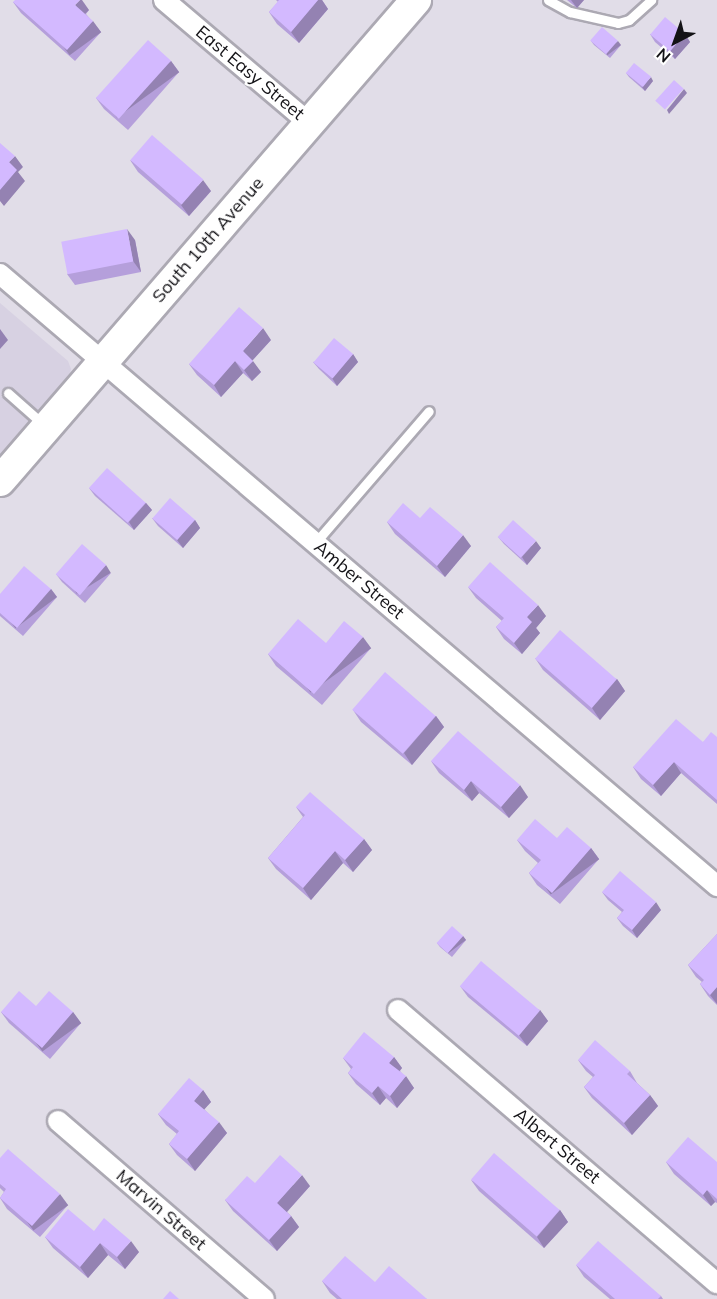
<!DOCTYPE html>
<html>
<head>
<meta charset="utf-8">
<style>
	body { margin:0 }
	#map { position:relative; width:717px; height:1299px; overflow:hidden; background:#e1dde8; font-family:Mulish,sans-serif }
	div>[style] { position:absolute }
	[style*='--x'] { left:calc(var(--x)*1px); top:calc(var(--y)*1px); width:calc(var(--w)*1px); rotate:calc(var(--a)*1deg) }
	.built>* { inset:0; background:#d7d1e2 }
	.roads { filter:drop-shadow(2px 0 #aca9b3) drop-shadow(-2px 0 #aca9b3) drop-shadow(0 2px #aca9b3) drop-shadow(0 -2px #aca9b3) }
	.service>* { height:9px; margin:-4.5px; padding:0 4.5px; transform-origin:4.5px; border-radius:4.5px; background:#fff }
	.minor>* { height:20px; margin:-10px; padding:0 10px; transform-origin:10px; border-radius:10px; background:#fff }
	.primary>* { height:30px; margin:-15px; padding:0 15px; transform-origin:15px; border-radius:15px; background:#fff }
	.wall>* { inset:0; background:#b59fdb }
	.shaded-wall>* { inset:0; background:#9482b2; transform-origin:0 0 }
	.building>* { inset:0; background:#d3b9ff; transform-origin:0 0 }
	span { translate:-50% -50%; white-space:nowrap; text-align:center; line-height:1.15; -webkit-text-stroke:4.5px #fff; paint-order:stroke }
	.street-label { font-size:18px; color:#131216 }
	.north { position:absolute; left:645px; top:12px; width:60px; height:60px; -webkit-text-stroke:4px #fff; paint-order:stroke; rotate:221deg; font-size:16px; font-weight:700; line-height:24px; text-align:center; color:#131216 }
	.north::after { content:''; display:block; margin:auto; width:21px; height:27px; background:#131216; clip-path:polygon(50% 0,100% 100%,50% 72%,0 100%) }
</style>
</head>
<body>
<div id="map">
	<div class="built">
		<div style="clip-path:polygon(0 303px,68px 361px,71px 369px,69px 378px,0 458px)"></div>
	</div>
	<div class="roads">
		<div class="service">
			<div style="--x:548;--y:0;--w:25;--a:29"></div>
			<div style="--x:570;--y:12;--w:49;--a:12.9"></div>
			<div style="--x:618;--y:23;--w:11;--a:-15"></div>
			<div style="--x:629;--y:20;--w:30;--a:-42"></div>
			<div style="--x:8;--y:393;--w:48;--a:41.6"></div>
			<div style="--x:315;--y:543;--w:174;--a:-49.2"></div>
		</div>
		<div class="minor">
			<div style="--x:164;--y:0;--w:190;--a:40.3"></div>
			<div style="--x:0;--y:274;--w:943;--a:40.48"></div>
			<div style="--x:398;--y:1010;--w:420;--a:40.6"></div>
			<div style="--x:58;--y:1121;--w:272;--a:40.8"></div>
		</div>
		<div class="primary">
			<div style="--x:0;--y:481;--w:636;--a:-49.14"></div>
		</div>
	</div>
	<div class="wall">
		<div style="clip-path:polygon(276px 0,322px 0,328px 9px,299px 43px,277px 24px,269px 12px,278px 2px)"></div>
		<div style="clip-path:polygon(567px 0,584px 0,577px 8px)"></div>
		<div style="clip-path:polygon(13px 2px,89px 10px,86px 14px,101px 32px,75px 61px,21px 13px)"></div>
		<div style="clip-path:polygon(650px 34px,685px 34px,690px 42px,675px 59px,655px 42px)"></div>
		<div style="clip-path:polygon(591px 41px,621px 45px,610px 58px,594px 45px)"></div>
		<div style="clip-path:polygon(171px 61px,179px 72px,128px 130px,104px 109px,96px 98px)"></div>
		<div style="clip-path:polygon(626px 73px,653px 81px,645px 91px,629px 77px)"></div>
		<div style="clip-path:polygon(130px 160px,211px 191px,189px 216px,138px 172px)"></div>
		<div style="clip-path:polygon(135px 240px,141px 272px,75px 285px,67px 274px)"></div>
		<div style="clip-path:polygon(271px 340px,252px 361px,261px 372px,252px 381px,243px 373px,221px 397px,197px 375px,189px 364px)"></div>
		<div style="clip-path:polygon(353px 354px,358px 362px,337px 386px,319px 369px,313px 362px)"></div>
		<div style="clip-path:polygon(89px 488px,146px 503px,152px 510px,134px 530px,95px 496px)"></div>
		<div style="clip-path:polygon(152px 518px,195px 520px,200px 528px,183px 548px,158px 526px)"></div>
		<div style="clip-path:polygon(420px 518px,471px 546px,445px 577px,395px 534px,387px 522px)"></div>
		<div style="clip-path:polygon(498px 537px,541px 548px,527px 565px,504px 544px)"></div>
		<div style="clip-path:polygon(111px 573px,85px 603px,62px 582px,56px 574px)"></div>
		<div style="clip-path:polygon(468px 587px,546px 616px,536px 628px,540px 633px,522px 654px,504px 639px,496px 627px,502px 621px,476px 598px)"></div>
		<div style="clip-path:polygon(51px 589px,57px 597px,23px 636px,0 616px,0 594px)"></div>
		<div style="clip-path:polygon(326px 643px,371px 648px,322px 705px,276px 666px,268px 654px)"></div>
		<div style="clip-path:polygon(535px 658px,617px 679px,625px 691px,600px 720px,543px 670px)"></div>
		<div style="clip-path:polygon(353px 710px,436px 716px,444px 727px,412px 765px,361px 722px)"></div>
		<div style="clip-path:polygon(717px 737px,717px 804px,681px 773px,661px 796px,641px 779px,633px 767px)"></div>
		<div style="clip-path:polygon(431px 761px,528px 797px,509px 818px,479px 793px,472px 801px,439px 773px)"></div>
		<div style="clip-path:polygon(296px 807px,364px 839px,372px 850px,353px 872px,343px 863px,311px 900px,276px 869px,268px 858px,303px 817px)"></div>
		<div style="clip-path:polygon(517px 840px,591px 848px,599px 859px,560px 904px,537px 885px,529px 873px,538px 863px,525px 851px)"></div>
		<div style="clip-path:polygon(602px 892px,661px 910px,637px 938px,623px 926px,617px 918px,622px 912px,608px 900px)"></div>
		<div style="clip-path:polygon(717px 934px,717px 1005px,708px 996px,700px 984px,702px 982px,696px 977px,688px 965px)"></div>
		<div style="clip-path:polygon(463px 936px,466px 940px,452px 957px,440px 947px,437px 943px)"></div>
		<div style="clip-path:polygon(460px 986px,540px 1010px,548px 1021px,527px 1046px,468px 997px)"></div>
		<div style="clip-path:polygon(36px 1006px,73px 1012px,81px 1023px,50px 1059px,9px 1023px,1px 1012px)"></div>
		<div style="clip-path:polygon(394px 1057px,402px 1068px,400px 1071px,414px 1088px,397px 1108px,386px 1098px,380px 1105px,356px 1084px,348px 1073px,351px 1069px,343px 1058px)"></div>
		<div style="clip-path:polygon(578px 1060px,630px 1071px,637px 1083px,650px 1095px,658px 1106px,632px 1135px,592px 1098px,584px 1087px,593px 1077px,586px 1071px)"></div>
		<div style="clip-path:polygon(203px 1090px,211px 1102px,204px 1109px,227px 1133px,195px 1171px,177px 1155px,169px 1144px,177px 1134px,166px 1125px,158px 1114px)"></div>
		<div style="clip-path:polygon(0 1158px,68px 1205px,40px 1237px,7px 1209px,0 1198px,4px 1192px,0 1188px)"></div>
		<div style="clip-path:polygon(666px 1162px,717px 1162px,717px 1203px,715px 1202px,711px 1206px,674px 1174px)"></div>
		<div style="clip-path:polygon(471px 1180px,560px 1210px,568px 1222px,544px 1248px,479px 1191px)"></div>
		<div style="clip-path:polygon(255px 1183px,310px 1186px,287px 1212px,291px 1216px,299px 1227px,277px 1251px,233px 1211px,225px 1200px)"></div>
		<div style="clip-path:polygon(94px 1231px,139px 1252px,125px 1269px,108px 1255px,88px 1278px,53px 1248px,45px 1237px)"></div>
		<div style="clip-path:polygon(576px 1265px,661px 1296px,663px 1299px,610px 1299px,584px 1277px)"></div>
		<div style="clip-path:polygon(322px 1281px,375px 1282px,427px 1299px,337px 1299px,330px 1293px)"></div>
	</div>
	<div class="shaded-wall">
		<div style="clip-path:polygon(80px 0,82px 0,89px 10px,83px 16px,75px 5px)"></div>
		<div style="clip-path:polygon(318px 0,322px 0,328px 9px,299px 43px,291px 32px)"></div>
		<div style="clip-path:polygon(571px 0,584px 0,577px 8px)"></div>
		<div style="left:93px;top:21px;width:14px;height:39px;rotate:54deg"></div>
		<div style="clip-path:polygon(685px 34px,690px 42px,675px 59px,670px 51px)"></div>
		<div style="left:618px;top:41px;width:5px;height:17px;rotate:53deg"></div>
		<div style="left:171px;top:61px;width:14px;height:77px;rotate:54deg"></div>
		<div style="clip-path:polygon(651px 77px,653px 81px,645px 91px,642px 87px)"></div>
		<div style="clip-path:polygon(684px 89px,687px 93px,669px 114px,667px 110px)"></div>
		<div style="clip-path:polygon(15px 156px,23px 167px,18px 172px,25px 181px,4px 206px,0 201px,0 189px,9px 162px)"></div>
		<div style="clip-path:polygon(203px 180px,211px 191px,189px 216px,181px 205px)"></div>
		<div style="clip-path:polygon(127px 229px,135px 240px,141px 272px,133px 261px)"></div>
		<div style="clip-path:polygon(263px 328px,271px 340px,250px 363px,243px 351px)"></div>
		<div style="clip-path:polygon(0 329px,8px 340px,0 349px)"></div>
		<div style="clip-path:polygon(353px 354px,358px 362px,337px 386px,332px 378px)"></div>
		<div style="clip-path:polygon(235px 361px,243px 373px,221px 397px,214px 385px)"></div>
		<div style="clip-path:polygon(253px 361px,261px 372px,252px 381px,244px 370px)"></div>
		<div style="clip-path:polygon(146px 503px,152px 510px,134px 530px,129px 522px)"></div>
		<div style="clip-path:polygon(195px 520px,200px 528px,183px 548px,177px 540px)"></div>
		<div style="clip-path:polygon(463px 535px,471px 546px,445px 577px,437px 566px)"></div>
		<div style="clip-path:polygon(536px 541px,541px 548px,527px 565px,522px 557px)"></div>
		<div style="left:106px;top:565px;width:9px;height:40px;rotate:58deg"></div>
		<div style="left:51px;top:589px;width:10px;height:52px;rotate:53deg"></div>
		<div style="clip-path:polygon(538px 605px,546px 616px,536px 628px,540px 633px,522px 654px,514px 643px,527px 617px)"></div>
		<div style="left:363px;top:637px;width:14px;height:75px;rotate:54deg"></div>
		<div style="clip-path:polygon(617px 679px,625px 691px,600px 720px,592px 708px)"></div>
		<div style="clip-path:polygon(436px 716px,444px 727px,412px 765px,404px 753px)"></div>
		<div style="clip-path:polygon(674px 762px,681px 773px,661px 796px,653px 785px)"></div>
		<div style="clip-path:polygon(471px 781px,479px 793px,472px 801px,464px 790px)"></div>
		<div style="clip-path:polygon(520px 785px,528px 797px,509px 818px,501px 807px)"></div>
		<div style="clip-path:polygon(364px 839px,372px 850px,353px 872px,345px 860px)"></div>
		<div style="left:591px;top:848px;width:14px;height:60px;rotate:54deg"></div>
		<div style="clip-path:polygon(335px 851px,343px 863px,311px 900px,303px 888px)"></div>
		<div style="clip-path:polygon(656px 902px,661px 910px,637px 938px,632px 930px)"></div>
		<div style="left:463px;top:936px;width:5px;height:22px;rotate:53deg"></div>
		<div style="clip-path:polygon(717px 987px,717px 1004px,710px 995px)"></div>
		<div style="clip-path:polygon(540px 1010px,548px 1021px,527px 1046px,519px 1035px)"></div>
		<div style="left:73px;top:1012px;width:14px;height:48px;rotate:54deg"></div>
		<div style="clip-path:polygon(394px 1057px,402px 1068px,397px 1074px,389px 1063px)"></div>
		<div style="clip-path:polygon(406px 1076px,414px 1088px,397px 1108px,390px 1096px)"></div>
		<div style="clip-path:polygon(378px 1086px,386px 1098px,380px 1105px,372px 1093px)"></div>
		<div style="clip-path:polygon(203px 1090px,211px 1102px,202px 1112px,194px 1101px)"></div>
		<div style="clip-path:polygon(650px 1095px,658px 1106px,632px 1135px,624px 1123px)"></div>
		<div style="clip-path:polygon(219px 1122px,227px 1133px,195px 1171px,187px 1159px)"></div>
		<div style="clip-path:polygon(302px 1175px,310px 1186px,285px 1214px,277px 1203px)"></div>
		<div style="clip-path:polygon(707px 1190px,715px 1202px,711px 1206px,703px 1195px)"></div>
		<div style="left:60px;top:1194px;width:14px;height:43px;rotate:54deg"></div>
		<div style="clip-path:polygon(560px 1210px,568px 1222px,544px 1248px,537px 1237px)"></div>
		<div style="clip-path:polygon(291px 1216px,299px 1227px,277px 1251px,269px 1240px)"></div>
		<div style="clip-path:polygon(131px 1241px,139px 1252px,125px 1269px,117px 1257px)"></div>
		<div style="clip-path:polygon(100px 1243px,108px 1255px,88px 1278px,80px 1267px)"></div>
	</div>
	<div class="building">
		<div style="clip-path:polygon(15px 0,80px 0,75px 5px,93px 21px,67px 50px,13px 2px)"></div>
		<div style="clip-path:polygon(279px 0,318px 0,291px 32px,269px 12px)"></div>
		<div style="left:665px;top:17px;width:26px;height:23px;rotate:40deg"></div>
		<div style="left:602px;top:27px;width:21px;height:18px;rotate:41deg"></div>
		<div style="left:148px;top:40px;width:31px;height:78px;rotate:42deg"></div>
		<div style="left:634px;top:63px;width:22px;height:13px;rotate:39deg"></div>
		<div style="left:674px;top:80px;width:13px;height:28px;rotate:42deg"></div>
		<div style="left:152px;top:135px;width:68px;height:33px;rotate:41deg"></div>
		<div style="clip-path:polygon(0 143px,15px 156px,9px 162px,17px 170px,0 190px)"></div>
		<div style="left:127px;top:229px;width:33px;height:67px;rotate:79deg"></div>
		<div style="clip-path:polygon(239px 307px,263px 328px,243px 351px,253px 361px,244px 370px,235px 361px,214px 385px,189px 364px)"></div>
		<div style="left:334px;top:338px;width:25px;height:32px;rotate:40deg"></div>
		<div style="left:107px;top:468px;width:52px;height:27px;rotate:42deg"></div>
		<div style="left:170px;top:498px;width:33px;height:27px;rotate:41deg"></div>
		<div style="clip-path:polygon(403px 503px,420px 518px,430px 507px,463px 535px,437px 566px,387px 522px)"></div>
		<div style="left:513px;top:520px;width:31px;height:23px;rotate:42deg"></div>
		<div style="left:82px;top:544px;width:32px;height:40px;rotate:41deg"></div>
		<div style="clip-path:polygon(490px 562px,538px 605px,527px 617px,532px 622px,514px 643px,496px 627px,504px 618px,468px 587px)"></div>
		<div style="clip-path:polygon(24px 566px,51px 589px,17px 628px,0 613px,0 594px)"></div>
		<div style="clip-path:polygon(298px 619px,326px 643px,344px 621px,363px 637px,314px 694px,268px 654px)"></div>
		<div style="left:560px;top:630px;width:75px;height:38px;rotate:41deg"></div>
		<div style="left:385px;top:672px;width:67px;height:50px;rotate:41deg"></div>
		<div style="clip-path:polygon(676px 719px,703px 742px,711px 732px,717px 737px,717px 800px,674px 762px,653px 785px,633px 767px)"></div>
		<div style="clip-path:polygon(458px 731px,520px 785px,501px 807px,471px 781px,464px 790px,431px 761px)"></div>
		<div style="clip-path:polygon(310px 792px,364px 839px,345px 860px,335px 851px,303px 888px,268px 858px,305px 815px,296px 807px)"></div>
		<div style="clip-path:polygon(535px 819px,557px 838px,567px 827px,591px 848px,552px 893px,529px 873px,541px 860px,517px 840px)"></div>
		<div style="clip-path:polygon(620px 871px,656px 902px,632px 930px,617px 918px,624px 910px,602px 892px)"></div>
		<div style="left:452px;top:926px;width:15px;height:23px;rotate:42deg"></div>
		<div style="clip-path:polygon(717px 934px,717px 987px,710px 995px,700px 984px,704px 980px,688px 965px)"></div>
		<div style="left:481px;top:961px;width:77px;height:33px;rotate:40deg"></div>
		<div style="clip-path:polygon(19px 991px,36px 1006px,49px 991px,73px 1012px,42px 1048px,1px 1012px)"></div>
		<div style="clip-path:polygon(364px 1032px,394px 1057px,389px 1063px,406px 1076px,390px 1096px,378px 1086px,372px 1093px,348px 1073px,353px 1067px,343px 1058px)"></div>
		<div style="clip-path:polygon(595px 1040px,630px 1071px,627px 1074px,650px 1095px,624px 1123px,584px 1087px,595px 1075px,578px 1060px)"></div>
		<div style="clip-path:polygon(189px 1078px,203px 1090px,194px 1101px,219px 1122px,187px 1159px,169px 1144px,179px 1131px,158px 1114px)"></div>
		<div style="clip-path:polygon(688px 1137px,717px 1162px,717px 1199px,707px 1190px,703px 1195px,666px 1162px)"></div>
		<div style="clip-path:polygon(8px 1149px,60px 1194px,32px 1226px,0 1198px,6px 1189px,0 1184px,0 1158px)"></div>
		<div style="left:494px;top:1153px;width:87px;height:35px;rotate:41deg"></div>
		<div style="clip-path:polygon(280px 1155px,302px 1175px,277px 1203px,291px 1216px,269px 1240px,225px 1200px,247px 1176px,255px 1183px)"></div>
		<div style="clip-path:polygon(68px 1209px,94px 1231px,104px 1218px,131px 1241px,117px 1257px,100px 1243px,80px 1267px,45px 1237px)"></div>
		<div style="clip-path:polygon(598px 1241px,661px 1296px,658px 1299px,615px 1299px,576px 1265px)"></div>
		<div style="clip-path:polygon(345px 1256px,375px 1282px,389px 1266px,427px 1299px,342px 1299px,322px 1281px)"></div>
		<div style="clip-path:polygon(170px 1291px,179px 1299px,163px 1299px)"></div>
	</div>
	<div class="street-label">
		<span style="left:250px;top:73px;rotate:40deg">East Easy Street</span>
		<span style="left:208px;top:240px;rotate:-49deg">South 10th Avenue</span>
		<span style="left:359px;top:580px;rotate:40deg">Amber Street</span>
		<span style="left:557px;top:1146px;rotate:40deg">Albert Street</span>
		<span style="left:161px;top:1210px;rotate:41deg">Marvin Street</span>
	</div>
	<div class="north">N</div>
</div>
</body>
</html>
